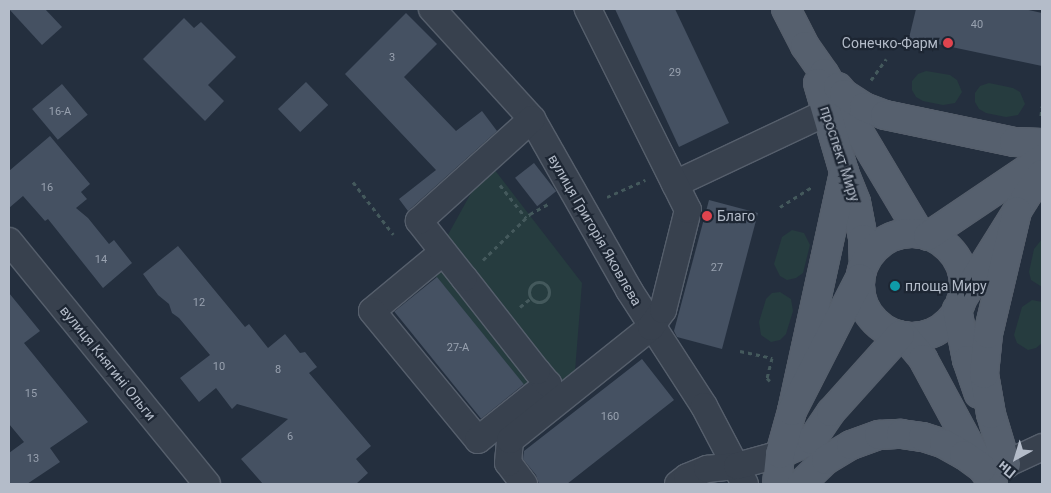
<!DOCTYPE html>
<html>
<head>
<meta charset="utf-8">
<style>
	body { margin:0 }
	#map { position:relative; width:1051px; height:493px; overflow:hidden; background:#242f3e; font-family:Roboto,sans-serif }
	div>[style] { position:absolute }
	[style*='--x'] { left:calc(var(--x)*1px); top:calc(var(--y)*1px); width:calc(var(--w)*1px); rotate:calc(var(--a)*1deg) }
	.green>* { inset:0; background:#263c3f }
	.building>* { inset:0; background:#455162; transform-origin:0 0 }
	.path>* { height:3px; margin-top:-1.5px; transform-origin:0; background:repeating-linear-gradient(90deg,#44595c 0 4px,transparent 0 8px) }
	.path>.ring { margin:-1.5px; padding:0; box-sizing:content-box; background:none; border:3px solid #44595c; border-radius:50% }
	.roads { filter:drop-shadow(1px 0 #565f6c) drop-shadow(-1px 0 #565f6c) drop-shadow(0 1px #565f6c) drop-shadow(0 -1px #565f6c) }
	.minor>* { height:26px; margin:-13px; padding:0 13px; transform-origin:13px; border-radius:13px; background:#38414e }
	.major>* { height:28px; margin:-14px; padding:0 14px; transform-origin:14px; border-radius:14px; background:#56606e }
	.major>.ring { margin:-14px; padding:0; box-sizing:content-box; background:none; border:28px solid #56606e; border-radius:50% }
	.dots>* { width:14px; height:14px; translate:-50% -50%; box-sizing:border-box; border:2px solid #1d2633; border-radius:50% }
	span { translate:-50% -50%; white-space:nowrap; text-align:center; line-height:1.15; -webkit-text-stroke:4.5px #1d2633; paint-order:stroke }
	.number-label { font-size:11px; color:#98a1af }
	.number-label span { -webkit-text-stroke-width:0 }
	.poi-label { font-size:14px; color:#b4bcc9 }
	.right { translate:-100% -50%; text-align:right }
	.left { translate:0 -50%; text-align:left }
	.street-label { font-size:14px; color:#b4bcc9 }
	.frame { position:absolute; inset:0; border:10px solid #b4bcc9; pointer-events:none }
	.north { position:absolute; left:991px; top:433px; width:50px; height:50px; -webkit-text-stroke:4px #1d2633; paint-order:stroke; rotate:219deg; font-size:14px; font-weight:700; line-height:20px; text-align:center; color:#b4bcc9 }
	.north::after { content:''; display:block; margin:auto; width:18px; height:22px; background:#b4bcc9; clip-path:polygon(50% 0,100% 100%,50% 72%,0 100%) }
</style>
</head>
<body>
<div id="map">
	<div class="green">
		<div style="clip-path:polygon(926px 71px,950px 75px,957px 80px,962px 92px,955px 103px,943px 105px,923px 101px,916px 97px,912px 90px,912px 81px,918px 74px)"></div>
		<div style="clip-path:polygon(989px 83px,1013px 88px,1020px 92px,1025px 104px,1018px 115px,1006px 117px,986px 113px,979px 109px,975px 102px,975px 93px,980px 86px)"></div>
		<div style="clip-path:polygon(494px 169px,582px 283px,575px 371px,537px 402px,434px 274px,444px 242px,476px 184px)"></div>
		<div style="clip-path:polygon(792px 230px,804px 233px,810px 245px,803px 273px,796px 278px,787px 280px,780px 276px,774px 264px,782px 237px)"></div>
		<div style="clip-path:polygon(1042px 239px,1042px 287px,1031px 280px,1029px 272px,1034px 249px)"></div>
		<div style="clip-path:polygon(780px 292px,791px 299px,793px 311px,786px 334px,780px 340px,771px 342px,761px 335px,759px 322px,766px 299px,772px 293px)"></div>
		<div style="clip-path:polygon(1032px 300px,1042px 302px,1042px 343px,1036px 348px,1028px 350px,1017px 343px,1014px 335px,1022px 307px)"></div>
	</div>
	<div class="building">
		<div style="clip-path:polygon(9px 9px,45px 9px,62px 27px,42px 45px)"></div>
		<div style="clip-path:polygon(615px 9px,675px 9px,729px 123px,679px 147px)"></div>
		<div style="clip-path:polygon(916px 9px,1024px 9px,1042px 13px,1042px 66px,909px 38px)"></div>
		<div style="clip-path:polygon(406px 13px,437px 44px,404px 77px,456px 131px,482px 111px,497px 131px,408px 211px,399px 199px,436px 170px,345px 74px)"></div>
		<div style="clip-path:polygon(184px 18px,194px 28px,201px 22px,236px 57px,208px 85px,224px 101px,205px 121px,143px 59px)"></div>
		<div style="left:306px;top:82px;width:32px;height:39px;rotate:46deg"></div>
		<div style="left:62px;top:84px;width:40px;height:39px;rotate:50deg"></div>
		<div style="clip-path:polygon(50px 136px,90px 184px,81px 192px,87px 199px,76px 208px,88px 218px,109px 244px,114px 240px,132px 263px,103px 288px,48px 219px,45px 221px,23px 196px,9px 208px,9px 171px)"></div>
		<div style="left:534px;top:163px;width:36px;height:24px;rotate:52deg"></div>
		<div style="clip-path:polygon(709px 200px,758px 213px,722px 349px,677px 337px,674px 331px)"></div>
		<div style="clip-path:polygon(178px 246px,245px 327px,249px 324px,268px 348px,285px 334px,300px 353px,305px 352px,317px 367px,309px 373px,371px 446px,356px 459px,368px 473px,356px 484px,263px 484px,241px 459px,288px 419px,237px 404px,232px 409px,216px 388px,199px 402px,180px 378px,210px 355px,179px 318px,172px 313px,169px 304px,158px 295px,143px 274px)"></div>
		<div style="left:437px;top:277px;width:138px;height:55px;rotate:51deg"></div>
		<div style="clip-path:polygon(9px 293px,40px 331px,24px 343px,88px 422px,50px 448px,60px 462px,27px 484px,9px 484px,9px 453px,24px 442px,9px 424px)"></div>
		<div style="clip-path:polygon(642px 359px,674px 400px,567px 484px,539px 484px,536px 475px,523px 459px,524px 451px)"></div>
	</div>
	<div class="path">
		<div style="--x:871;--y:80;--w:26;--a:-54"></div>
		<div style="--x:1041;--y:116;--w:10;--a:-84"></div>
		<div style="--x:353;--y:182;--w:66;--a:52.4"></div>
		<div style="--x:500;--y:185;--w:42;--a:51.8"></div>
		<div style="--x:607;--y:197;--w:42;--a:-24.1"></div>
		<div style="--x:780;--y:207;--w:39;--a:-32"></div>
		<div style="--x:483;--y:260;--w:66;--a:-44.4"></div>
		<div style="--x:530;--y:214;--w:23;--a:-29"></div>
		<div class="ring" style="left:529px;top:282px;width:17px;height:17px"></div>
		<div style="--x:520;--y:307;--w:14;--a:-39"></div>
		<div style="--x:740;--y:351;--w:33;--a:12"></div>
		<div style="--x:772;--y:358;--w:21;--a:104"></div>
		<div style="--x:767;--y:378;--w:4;--a:45"></div>
	</div>
	<div class="roads">
		<div class="minor">
			<div style="--x:432;--y:9;--w:149;--a:47.7"></div>
			<div style="--x:532;--y:119;--w:197;--a:60.4"></div>
			<div style="--x:629;--y:290;--w:138;--a:57.1"></div>
			<div style="--x:704;--y:406;--w:88;--a:62.3"></div>
			<div style="--x:675;--y:184;--w:168;--a:-25.3"></div>
			<div style="--x:9;--y:241;--w:313;--a:50.8"></div>
			<div style="--x:443;--y:252;--w:92;--a:140.3"></div>
			<div style="--x:372;--y:311;--w:167;--a:50.6"></div>
			<div style="--x:478;--y:440;--w:90;--a:-38.7"></div>
			<div style="--x:548;--y:384;--w:17;--a:-130"></div>
			<div style="--x:537;--y:371;--w:118;--a:-128.1"></div>
			<div style="--x:464;--y:278;--w:73;--a:-128.3"></div>
			<div style="--x:419;--y:221;--w:152;--a:-42.1"></div>
			<div style="--x:1006;--y:464;--w:40;--a:-25"></div>
			<div style="--x:524;--y:484;--w:26;--a:-127"></div>
			<div style="--x:508;--y:463;--w:23;--a:-85"></div>
			<div style="--x:510;--y:440;--w:181;--a:-38.7"></div>
			<div style="--x:651;--y:327;--w:21;--a:-55"></div>
			<div style="--x:663;--y:310;--w:103;--a:-76"></div>
			<div style="--x:688;--y:210;--w:225;--a:-116.5"></div>
			<div style="--x:678;--y:484;--w:11;--a:-38"></div>
			<div style="--x:687;--y:477;--w:22;--a:-22"></div>
			<div style="--x:707;--y:469;--w:30;--a:-6"></div>
			<div style="--x:737;--y:466;--w:45;--a:-15.6"></div>
		</div>
		<div class="major">
			<div style="--x:786;--y:9;--w:42;--a:62.8"></div>
			<div style="--x:805;--y:46;--w:33;--a:55"></div>
			<div style="--x:824;--y:73;--w:187;--a:59.2"></div>
			<div style="--x:818;--y:83;--w:93;--a:73.7"></div>
			<div style="--x:844;--y:172;--w:32;--a:68"></div>
			<div style="--x:856;--y:202;--w:38;--a:79"></div>
			<div style="--x:863;--y:239;--w:25;--a:88"></div>
			<div style="--x:838;--y:87;--w:9;--a:49"></div>
			<div style="--x:844;--y:94;--w:24;--a:33"></div>
			<div style="--x:864;--y:107;--w:22;--a:21"></div>
			<div style="--x:885;--y:115;--w:132;--a:11.8"></div>
			<div style="--x:1014;--y:142;--w:28;--a:2"></div>
			<div class="ring" style="left:860px;top:233px;width:76px;height:76px"></div>
			<div style="--x:928;--y:236;--w:138;--a:-34"></div>
			<div style="--x:961;--y:301;--w:121;--a:-58.1"></div>
			<div style="--x:1025;--y:198;--w:29;--a:-55"></div>
			<div style="--x:957;--y:309;--w:52;--a:78.9"></div>
			<div style="--x:967;--y:360;--w:36;--a:71"></div>
			<div style="--x:904;--y:336;--w:30;--a:50"></div>
			<div style="--x:923;--y:359;--w:124;--a:61.6"></div>
			<div style="--x:982;--y:468;--w:19;--a:55"></div>
			<div style="--x:792;--y:411;--w:245;--a:-77.7"></div>
			<div style="--x:780;--y:454;--w:35;--a:-24"></div>
			<div style="--x:812;--y:440;--w:34;--a:-56"></div>
			<div style="--x:831;--y:412;--w:103;--a:-48.1"></div>
			<div style="--x:1006;--y:464;--w:52;--a:-106.7"></div>
			<div style="--x:991;--y:414;--w:41;--a:-99.9"></div>
			<div style="--x:984;--y:374;--w:40;--a:-84.3"></div>
			<div style="--x:988;--y:334;--w:126;--a:-76.7"></div>
			<div style="--x:777;--y:484;--w:30;--a:-84"></div>
			<div style="--x:780;--y:454;--w:45;--a:-74.4"></div>
			<div style="--x:792;--y:411;--w:149;--a:-62.9"></div>
			<div style="--x:801;--y:484;--w:35;--a:-44"></div>
			<div style="--x:826;--y:460;--w:29;--a:-31"></div>
			<div style="--x:851;--y:445;--w:30;--a:-20"></div>
			<div style="--x:879;--y:435;--w:22;--a:-3"></div>
			<div style="--x:901;--y:434;--w:22;--a:8"></div>
			<div style="--x:923;--y:437;--w:22;--a:18"></div>
			<div style="--x:944;--y:444;--w:23;--a:29"></div>
			<div style="--x:964;--y:455;--w:22;--a:36"></div>
		</div>
	</div>
	<div class="dots">
		<div style="left:948px;top:43px;background:#e0444e"></div>
		<div style="left:707px;top:216px;background:#e0444e"></div>
		<div style="left:895px;top:286px;background:#0f9aa8"></div>
	</div>
	<div class="number-label">
		<span style="left:977px;top:25px">40</span>
		<span style="left:392px;top:58px">3</span>
		<span style="left:675px;top:73px">29</span>
		<span style="left:60px;top:112px">16-А</span>
		<span style="left:47px;top:188px">16</span>
		<span style="left:101px;top:260px">14</span>
		<span style="left:717px;top:268px">27</span>
		<span style="left:199px;top:303px">12</span>
		<span style="left:458px;top:348px">27-А</span>
		<span style="left:219px;top:367px">10</span>
		<span style="left:278px;top:370px">8</span>
		<span style="left:31px;top:394px">15</span>
		<span style="left:610px;top:417px">160</span>
		<span style="left:290px;top:437px">6</span>
		<span style="left:33px;top:459px">13</span>
	</div>
	<div class="poi-label">
		<span class="right" style="left:938px;top:43px">Сонечко-Фарм</span>
		<span class="left" style="left:717px;top:216px">Благо</span>
		<span class="left" style="left:905px;top:286px">площа Миру</span>
	</div>
	<div class="street-label">
		<span style="left:840px;top:154px;rotate:72deg">проспект Миру</span>
		<span style="left:595px;top:230px;rotate:60deg">вулиця Григорія Яковлєва</span>
		<span style="left:108px;top:363px;rotate:51deg">вулиця Княгині Ольги</span>
	</div>
	<div class="frame"></div>
	<div class="north">Пн</div>
</div>
</body>
</html>
